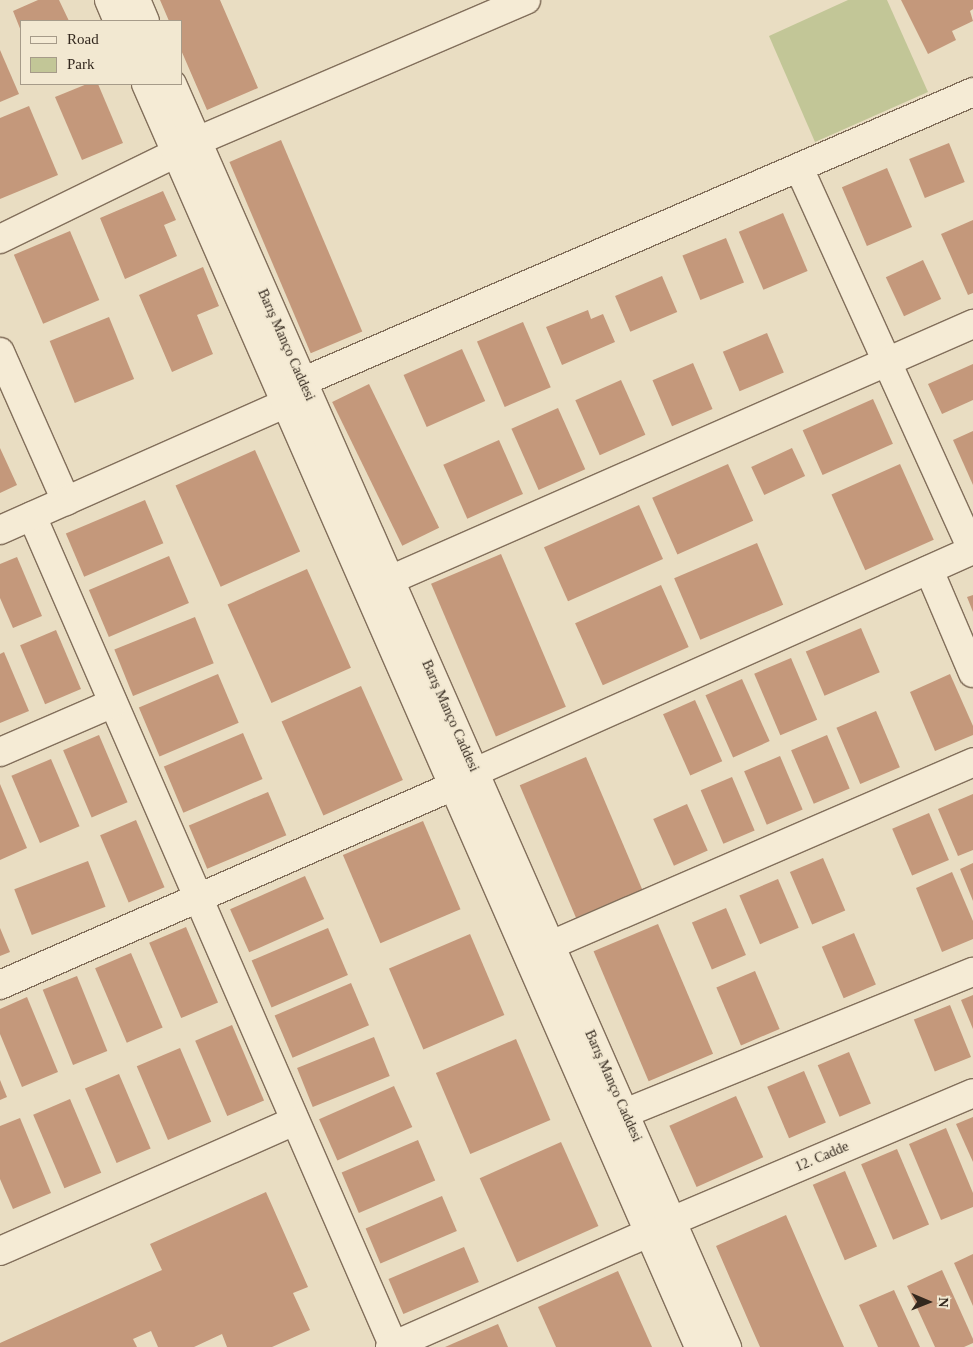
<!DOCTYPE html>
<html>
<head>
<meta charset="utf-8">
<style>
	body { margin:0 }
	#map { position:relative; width:973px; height:1347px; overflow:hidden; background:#e9ddc2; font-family:Georgia,serif }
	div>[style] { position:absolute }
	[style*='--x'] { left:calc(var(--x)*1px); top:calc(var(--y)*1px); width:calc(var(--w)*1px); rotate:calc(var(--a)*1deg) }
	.green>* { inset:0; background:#c2c697 }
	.building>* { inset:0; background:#c4987b; transform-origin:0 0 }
	.roads { filter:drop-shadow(1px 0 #826f5b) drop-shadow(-1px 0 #826f5b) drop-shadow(0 1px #826f5b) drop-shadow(0 -1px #826f5b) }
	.minor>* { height:28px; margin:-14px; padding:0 14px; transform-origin:14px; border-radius:14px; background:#f5ebd5 }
	.tertiary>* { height:28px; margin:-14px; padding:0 14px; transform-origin:14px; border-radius:14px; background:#f5ebd5 }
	span { translate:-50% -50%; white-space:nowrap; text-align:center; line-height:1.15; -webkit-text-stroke:4px #f2e8d1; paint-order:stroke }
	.street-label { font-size:14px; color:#33281e }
	.legend { position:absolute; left:20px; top:20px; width:162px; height:65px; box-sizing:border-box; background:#f2e8d1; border:1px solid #a69b89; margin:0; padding:6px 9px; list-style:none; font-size:15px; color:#33281e }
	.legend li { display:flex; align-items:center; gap:10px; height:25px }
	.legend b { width:25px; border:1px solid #a69b89 }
	.north { position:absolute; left:903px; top:1277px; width:50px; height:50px; -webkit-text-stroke:4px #f2e8d1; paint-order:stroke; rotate:91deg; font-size:14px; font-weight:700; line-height:20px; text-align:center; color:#33281e }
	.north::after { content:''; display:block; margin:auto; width:18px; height:22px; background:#33281e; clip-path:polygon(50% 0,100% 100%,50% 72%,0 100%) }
</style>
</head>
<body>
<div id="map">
	<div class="green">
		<div style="clip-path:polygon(848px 0,887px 0,928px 92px,815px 142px,769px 36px)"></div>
	</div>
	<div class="building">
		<div style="clip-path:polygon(38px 0,59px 0,69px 21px,21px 21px,21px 31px,13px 11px)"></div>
		<div style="clip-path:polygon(160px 0,220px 0,258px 88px,207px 110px,181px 50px,181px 21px,169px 21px)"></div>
		<div style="clip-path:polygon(901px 0,973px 0,973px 9px,970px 11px,973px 21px,952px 31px,956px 40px,928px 54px)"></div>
		<div style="clip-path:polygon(0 50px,19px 94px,0 102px)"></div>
		<div style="clip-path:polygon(87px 84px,98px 84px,123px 143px,82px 160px,55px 97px)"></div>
		<div style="clip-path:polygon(29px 106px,58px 175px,0 199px,0 118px)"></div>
		<div style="left:281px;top:140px;width:208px;height:56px;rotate:67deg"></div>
		<div style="left:949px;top:143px;width:42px;height:43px;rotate:68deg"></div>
		<div style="left:887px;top:168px;width:64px;height:49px;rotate:67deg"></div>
		<div style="clip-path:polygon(163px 191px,176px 220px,164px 225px,177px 256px,125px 279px,100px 218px)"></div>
		<div style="left:783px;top:213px;width:63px;height:48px;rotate:67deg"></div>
		<div style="clip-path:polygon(973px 220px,973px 293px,968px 295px,941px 234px)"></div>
		<div style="left:70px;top:231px;width:75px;height:61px;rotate:67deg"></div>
		<div style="left:726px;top:238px;width:48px;height:47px;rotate:68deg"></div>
		<div style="left:923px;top:260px;width:43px;height:41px;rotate:65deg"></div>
		<div style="clip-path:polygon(203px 267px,219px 306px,197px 315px,213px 354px,172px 372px,139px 295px)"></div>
		<div style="left:662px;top:276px;width:39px;height:51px;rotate:67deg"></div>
		<div style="clip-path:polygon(588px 310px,591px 319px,603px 314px,615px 342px,562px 365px,546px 327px)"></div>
		<div style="left:109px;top:317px;width:67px;height:64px;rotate:68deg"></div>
		<div style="left:523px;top:322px;width:71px;height:50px;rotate:67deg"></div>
		<div style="left:767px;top:333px;width:43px;height:48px;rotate:67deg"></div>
		<div style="left:462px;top:349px;width:57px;height:64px;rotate:66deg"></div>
		<div style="left:693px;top:363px;width:50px;height:44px;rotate:67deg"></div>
		<div style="clip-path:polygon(973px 364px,973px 400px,942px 414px,928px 384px)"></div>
		<div style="left:621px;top:380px;width:60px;height:50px;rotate:66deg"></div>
		<div style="left:369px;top:384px;width:160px;height:41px;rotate:64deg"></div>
		<div style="left:873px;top:399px;width:49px;height:77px;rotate:66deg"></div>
		<div style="left:558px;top:408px;width:67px;height:51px;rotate:66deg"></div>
		<div style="clip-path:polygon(973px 431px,973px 485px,953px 440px)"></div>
		<div style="left:499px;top:440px;width:59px;height:61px;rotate:66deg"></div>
		<div style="clip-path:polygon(0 448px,17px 485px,0 493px)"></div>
		<div style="left:792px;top:448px;width:31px;height:45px;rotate:65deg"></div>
		<div style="left:255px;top:450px;width:111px;height:87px;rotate:66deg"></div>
		<div style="left:728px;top:464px;width:62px;height:83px;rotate:66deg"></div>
		<div style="left:900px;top:464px;width:83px;height:75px;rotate:66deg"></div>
		<div style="left:145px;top:500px;width:47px;height:86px;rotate:67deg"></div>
		<div style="left:639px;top:505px;width:59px;height:104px;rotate:66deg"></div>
		<div style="left:757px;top:543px;width:67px;height:90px;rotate:67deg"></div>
		<div style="left:501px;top:554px;width:166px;height:76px;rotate:67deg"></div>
		<div style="left:169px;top:556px;width:51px;height:87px;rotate:67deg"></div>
		<div style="clip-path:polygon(17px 557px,42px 616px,13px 628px,0 598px,0 564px)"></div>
		<div style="left:307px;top:569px;width:108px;height:87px;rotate:66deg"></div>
		<div style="left:661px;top:585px;width:68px;height:94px;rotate:66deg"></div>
		<div style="clip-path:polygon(973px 595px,973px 612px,967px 597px)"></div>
		<div style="left:195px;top:617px;width:50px;height:87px;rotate:68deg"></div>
		<div style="left:861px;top:628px;width:48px;height:60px;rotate:67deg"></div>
		<div style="left:56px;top:630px;width:64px;height:39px;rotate:67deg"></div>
		<div style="clip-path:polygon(4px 652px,29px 711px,0 723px,0 654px)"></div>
		<div style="left:791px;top:658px;width:67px;height:40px;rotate:67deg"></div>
		<div style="left:218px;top:674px;width:53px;height:86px;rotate:67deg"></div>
		<div style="clip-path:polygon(950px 674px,973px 726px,973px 735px,935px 751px,910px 692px)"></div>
		<div style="left:742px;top:679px;width:68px;height:40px;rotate:66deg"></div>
		<div style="left:361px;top:686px;width:103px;height:87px;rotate:66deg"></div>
		<div style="left:695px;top:700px;width:67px;height:35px;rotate:66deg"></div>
		<div style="left:876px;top:711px;width:61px;height:43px;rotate:67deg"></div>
		<div style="left:243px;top:733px;width:50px;height:86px;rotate:67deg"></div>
		<div style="left:99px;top:735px;width:73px;height:39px;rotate:67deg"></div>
		<div style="left:827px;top:735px;width:58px;height:39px;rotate:67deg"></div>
		<div style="left:780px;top:756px;width:58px;height:39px;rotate:67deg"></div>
		<div style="left:586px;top:757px;width:144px;height:72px;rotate:67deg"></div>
		<div style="left:51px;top:759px;width:73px;height:43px;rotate:67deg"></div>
		<div style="left:732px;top:777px;width:58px;height:34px;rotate:67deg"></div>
		<div style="clip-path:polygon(0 784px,27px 848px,0 860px)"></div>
		<div style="left:268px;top:792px;width:47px;height:86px;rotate:67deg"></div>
		<div style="clip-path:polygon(973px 794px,973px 850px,958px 856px,938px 809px)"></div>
		<div style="left:687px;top:804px;width:51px;height:37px;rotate:66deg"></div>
		<div style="left:929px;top:813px;width:51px;height:40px;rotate:67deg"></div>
		<div style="left:136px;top:820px;width:73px;height:39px;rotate:67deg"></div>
		<div style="left:423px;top:821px;width:96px;height:87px;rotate:67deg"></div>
		<div style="left:823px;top:858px;width:57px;height:36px;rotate:67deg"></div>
		<div style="left:88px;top:861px;width:49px;height:79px;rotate:69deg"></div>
		<div style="clip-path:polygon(973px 863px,973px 901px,960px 869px)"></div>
		<div style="clip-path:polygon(952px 872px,973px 921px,973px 939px,942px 952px,916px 888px)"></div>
		<div style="left:305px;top:876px;width:47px;height:82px;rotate:66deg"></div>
		<div style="left:778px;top:879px;width:53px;height:42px;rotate:67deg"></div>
		<div style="left:726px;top:908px;width:51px;height:37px;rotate:67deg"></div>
		<div style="left:658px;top:924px;width:141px;height:70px;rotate:67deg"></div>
		<div style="left:186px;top:927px;width:82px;height:40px;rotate:67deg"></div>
		<div style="clip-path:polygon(0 928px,10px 952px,0 956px)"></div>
		<div style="left:328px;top:928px;width:51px;height:83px;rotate:67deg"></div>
		<div style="left:854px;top:933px;width:56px;height:35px;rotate:67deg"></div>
		<div style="left:470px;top:934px;width:88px;height:88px;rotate:67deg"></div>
		<div style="left:131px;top:953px;width:81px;height:39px;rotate:67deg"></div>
		<div style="left:755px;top:971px;width:63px;height:42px;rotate:67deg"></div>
		<div style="left:77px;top:976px;width:81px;height:37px;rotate:68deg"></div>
		<div style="left:351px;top:983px;width:46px;height:83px;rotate:67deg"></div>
		<div style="clip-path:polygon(973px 995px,973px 1029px,961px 1000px)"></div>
		<div style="clip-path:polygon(27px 997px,58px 1072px,22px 1087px,0 1034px,0 1009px)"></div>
		<div style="left:950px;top:1005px;width:56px;height:39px;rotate:68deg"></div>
		<div style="left:232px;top:1025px;width:82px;height:40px;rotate:67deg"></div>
		<div style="left:374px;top:1037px;width:42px;height:83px;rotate:68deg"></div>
		<div style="left:516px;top:1039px;width:88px;height:87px;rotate:67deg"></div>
		<div style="left:180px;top:1048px;width:80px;height:47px;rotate:67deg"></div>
		<div style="left:849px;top:1052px;width:56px;height:34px;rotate:67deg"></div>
		<div style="left:804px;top:1071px;width:56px;height:40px;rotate:67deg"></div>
		<div style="left:119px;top:1074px;width:81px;height:37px;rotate:67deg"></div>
		<div style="clip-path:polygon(0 1080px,7px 1097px,0 1100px)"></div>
		<div style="left:394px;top:1086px;width:45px;height:82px;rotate:66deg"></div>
		<div style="left:736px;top:1096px;width:67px;height:73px;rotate:66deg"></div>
		<div style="left:70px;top:1099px;width:80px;height:40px;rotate:67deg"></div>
		<div style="clip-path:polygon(973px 1117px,973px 1162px,956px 1124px)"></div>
		<div style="clip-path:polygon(20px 1118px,51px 1193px,13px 1209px,0 1179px,0 1126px)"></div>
		<div style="clip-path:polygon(946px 1128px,973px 1193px,973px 1207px,941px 1220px,909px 1144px)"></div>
		<div style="left:418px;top:1140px;width:44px;height:83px;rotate:67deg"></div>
		<div style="left:561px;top:1142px;width:92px;height:89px;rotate:66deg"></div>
		<div style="left:897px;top:1149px;width:82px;height:39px;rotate:67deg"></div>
		<div style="left:845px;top:1171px;width:82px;height:35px;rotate:67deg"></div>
		<div style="clip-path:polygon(266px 1192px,308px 1287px,293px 1293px,310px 1330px,272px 1347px,227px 1347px,222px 1334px,194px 1347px,158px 1347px,151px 1331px,133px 1339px,137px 1347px,0 1347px,0 1343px,162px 1270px,150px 1244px)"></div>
		<div style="left:442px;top:1196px;width:38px;height:83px;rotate:67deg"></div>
		<div style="clip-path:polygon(786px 1215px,822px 1298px,844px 1347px,760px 1347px,752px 1329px,716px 1246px)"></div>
		<div style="left:464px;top:1247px;width:38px;height:82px;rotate:67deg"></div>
		<div style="clip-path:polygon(973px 1254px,973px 1306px,954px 1263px)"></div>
		<div style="clip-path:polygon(942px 1270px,973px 1339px,973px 1343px,964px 1347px,935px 1347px,907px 1286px)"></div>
		<div style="clip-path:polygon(618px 1271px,652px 1347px,556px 1347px,538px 1307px)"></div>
		<div style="clip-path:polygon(894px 1290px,920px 1347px,878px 1347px,859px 1305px)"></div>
		<div style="clip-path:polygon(498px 1324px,508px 1347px,445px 1347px)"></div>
	</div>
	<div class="roads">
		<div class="minor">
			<div style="--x:197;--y:141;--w:358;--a:-23.2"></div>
			<div style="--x:799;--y:168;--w:419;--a:65.6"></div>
			<div style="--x:0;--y:239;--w:196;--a:-26"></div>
			<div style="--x:0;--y:352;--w:163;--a:66.1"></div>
			<div style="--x:302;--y:382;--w:731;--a:-23.37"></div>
			<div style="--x:32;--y:516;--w:906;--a:66.46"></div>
			<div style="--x:0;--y:530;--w:312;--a:-23.9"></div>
			<div style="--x:929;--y:570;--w:112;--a:66.9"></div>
			<div style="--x:390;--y:580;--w:637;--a:-23.71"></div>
			<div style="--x:0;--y:752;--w:123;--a:-23.4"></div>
			<div style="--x:475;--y:772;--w:545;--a:-24.03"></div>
			<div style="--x:551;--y:945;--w:460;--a:-23.4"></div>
			<div style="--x:0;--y:985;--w:496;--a:-23.7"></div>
			<div style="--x:625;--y:1113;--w:375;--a:-22.1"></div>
			<div style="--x:672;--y:1221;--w:327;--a:-23"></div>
			<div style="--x:0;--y:1251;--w:322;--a:-23.8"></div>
			<div style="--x:390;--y:1347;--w:283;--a:-23.8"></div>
		</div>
		<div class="tertiary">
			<div style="--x:109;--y:0;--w:23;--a:67"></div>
			<div style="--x:136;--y:0;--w:23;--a:67"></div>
			<div style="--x:146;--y:84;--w:1379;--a:66.35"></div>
			<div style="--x:172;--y:84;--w:1380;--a:66.28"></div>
		</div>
	</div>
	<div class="street-label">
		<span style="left:286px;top:345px;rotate:66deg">Barış Manço Caddesi</span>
		<span style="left:450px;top:716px;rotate:66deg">Barış Manço Caddesi</span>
		<span style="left:613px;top:1086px;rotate:66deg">Barış Manço Caddesi</span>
		<span style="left:822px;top:1157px;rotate:-23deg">12. Cadde</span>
	</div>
	<ul class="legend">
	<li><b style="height:6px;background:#f5ebd5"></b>Road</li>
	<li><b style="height:14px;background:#c2c697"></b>Park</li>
	</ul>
	<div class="north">N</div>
</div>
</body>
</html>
